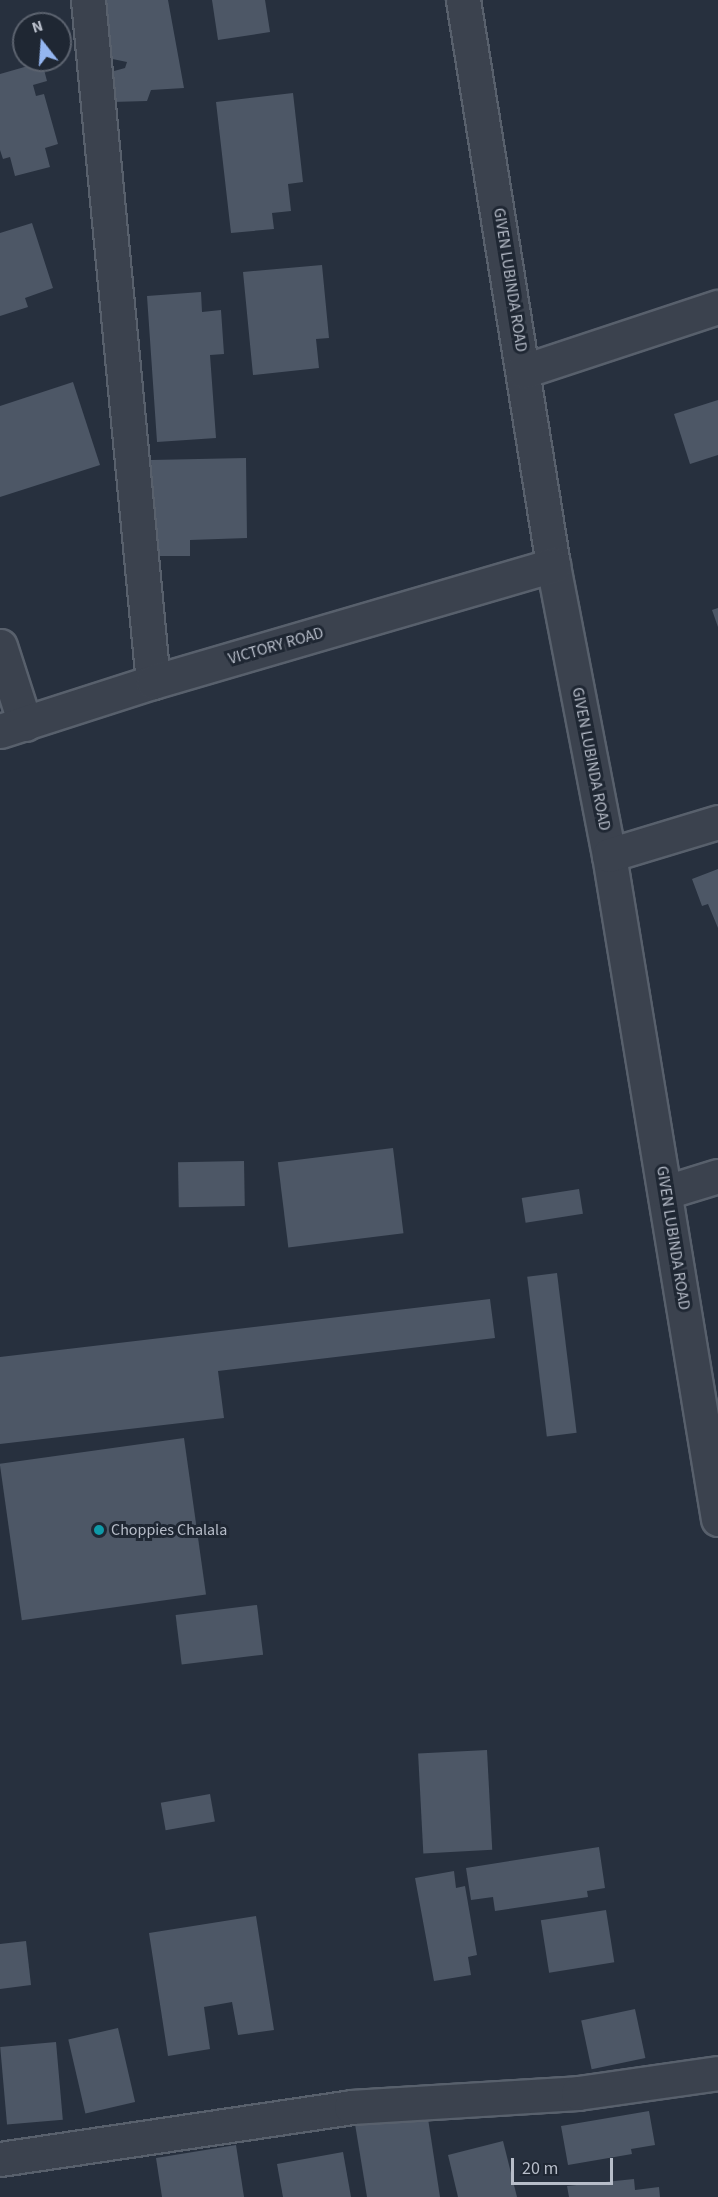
<!DOCTYPE html>
<html>
<head>
<meta charset="utf-8">
<style>
	body { margin:0 }
	#map { position:relative; width:718px; height:2197px; overflow:hidden; background:#27303e; font-family:"Source Sans 3",sans-serif }
	div>[style] { position:absolute }
	[style*='--x'] { left:calc(var(--x)*1px); top:calc(var(--y)*1px); width:calc(var(--w)*1px); rotate:calc(var(--a)*1deg) }
	.building>* { inset:0; background:#4d5766; transform-origin:0 0 }
	.roads { filter:drop-shadow(2px 0 #58606c) drop-shadow(-2px 0 #58606c) drop-shadow(0 2px #58606c) drop-shadow(0 -2px #58606c) }
	.minor>* { height:33px; margin:-16.5px; padding:0 16.5px; transform-origin:16.5px; border-radius:16.5px; background:#3b424e }
	.dots>* { width:16px; height:16px; translate:-50% -50%; box-sizing:border-box; border:3px solid #1f2733; border-radius:50% }
	span { translate:-50% -50%; white-space:nowrap; text-align:center; line-height:1.15; -webkit-text-stroke:6px #1f2733; paint-order:stroke }
	.street-label { font-size:16px; color:#b7bdc9 }
	.poi-label { font-size:16px; color:#b7bdc9 }
	.left { translate:0 -50%; text-align:left }
	.north { position:absolute; left:12px; top:12px; width:60px; height:60px; box-sizing:border-box; background:#1f2733; border:2px solid #5c636f; border-radius:50%; rotate:343deg; font-size:16px; font-weight:700; line-height:24px; text-align:center; color:#b7bdc9 }
	.north::after { content:''; display:block; margin:auto; width:21px; height:27px; background:#94b6f1; clip-path:polygon(50% 0,100% 100%,50% 72%,0 100%) }
	.scale { position:absolute; left:511px; top:2158px; width:102px; height:27px; box-sizing:border-box; border:3px solid #b7bdc9; border-top:0; padding-left:8px; font-size:18px; line-height:21px; white-space:nowrap; color:#b7bdc9; -webkit-text-stroke:4px #1f2733; paint-order:stroke }
</style>
</head>
<body>
<div id="map">
	<div class="building">
		<div style="clip-path:polygon(105px 0,168px 0,184px 88px,151px 90px,147px 101px,112px 102px,107px 73px,125px 68px,127px 62px,103px 57px,98px 14px,106px 10px)"></div>
		<div style="clip-path:polygon(212px 0,265px 0,270px 32px,218px 40px)"></div>
		<div style="clip-path:polygon(42px 62px,47px 81px,33px 85px,36px 96px,44px 94px,58px 144px,45px 148px,50px 167px,15px 176px,10px 157px,3px 159px,0 150px,0 74px)"></div>
		<div style="clip-path:polygon(293px 93px,303px 182px,288px 184px,291px 211px,272px 213px,274px 229px,231px 233px,216px 102px)"></div>
		<div style="clip-path:polygon(32px 223px,53px 288px,25px 298px,28px 307px,0 316px,0 233px)"></div>
		<div style="clip-path:polygon(322px 265px,329px 338px,316px 339px,319px 368px,253px 375px,243px 272px)"></div>
		<div style="clip-path:polygon(201px 292px,202px 312px,221px 310px,224px 354px,210px 355px,216px 438px,157px 442px,147px 296px)"></div>
		<div style="clip-path:polygon(73px 382px,100px 465px,0 497px,0 406px)"></div>
		<div style="clip-path:polygon(718px 400px,718px 455px,690px 464px,674px 414px)"></div>
		<div style="clip-path:polygon(246px 458px,247px 538px,190px 540px,190px 556px,153px 556px,151px 460px)"></div>
		<div style="clip-path:polygon(718px 608px,718px 627px,712px 610px)"></div>
		<div style="clip-path:polygon(718px 869px,718px 928px,708px 904px,702px 906px,692px 879px)"></div>
		<div style="left:393px;top:1148px;width:86px;height:116px;rotate:83deg"></div>
		<div style="left:244px;top:1161px;width:45px;height:66px;rotate:89deg"></div>
		<div style="left:579px;top:1189px;width:25px;height:58px;rotate:81deg"></div>
		<div style="left:557px;top:1273px;width:161px;height:30px;rotate:83deg"></div>
		<div style="clip-path:polygon(490px 1299px,495px 1338px,218px 1371px,224px 1418px,0 1444px,0 1357px)"></div>
		<div style="left:184px;top:1438px;width:158px;height:186px;rotate:82deg"></div>
		<div style="left:257px;top:1605px;width:50px;height:82px;rotate:83deg"></div>
		<div style="left:487px;top:1750px;width:100px;height:69px;rotate:87deg"></div>
		<div style="left:210px;top:1794px;width:28px;height:50px;rotate:80deg"></div>
		<div style="clip-path:polygon(599px 1847px,605px 1888px,587px 1891px,588px 1897px,495px 1911px,493px 1897px,471px 1900px,466px 1868px)"></div>
		<div style="clip-path:polygon(454px 1871px,456px 1888px,465px 1886px,477px 1955px,468px 1957px,471px 1975px,434px 1981px,415px 1878px)"></div>
		<div style="left:606px;top:1910px;width:53px;height:66px;rotate:81deg"></div>
		<div style="clip-path:polygon(256px 1916px,274px 2030px,238px 2035px,232px 2002px,204px 2007px,210px 2049px,168px 2056px,149px 1933px)"></div>
		<div style="clip-path:polygon(26px 1941px,31px 1985px,0 1989px,0 1944px)"></div>
		<div style="left:635px;top:2009px;width:50px;height:55px;rotate:78deg"></div>
		<div style="left:118px;top:2028px;width:76px;height:51px;rotate:77deg"></div>
		<div style="left:56px;top:2042px;width:78px;height:56px;rotate:85deg"></div>
		<div style="clip-path:polygon(649px 2111px,655px 2145px,631px 2149px,632px 2154px,568px 2165px,561px 2126px)"></div>
		<div style="clip-path:polygon(427px 2112px,440px 2197px,367px 2197px,355px 2124px)"></div>
		<div style="clip-path:polygon(503px 2141px,517px 2197px,458px 2197px,448px 2155px)"></div>
		<div style="clip-path:polygon(236px 2145px,244px 2197px,162px 2197px,156px 2158px)"></div>
		<div style="clip-path:polygon(343px 2152px,351px 2197px,283px 2197px,277px 2164px)"></div>
		<div style="clip-path:polygon(634px 2179px,635px 2190px,659px 2187px,660px 2197px,569px 2197px,567px 2186px)"></div>
	</div>
	<div class="roads">
		<div class="minor">
			<div style="--x:88;--y:0;--w:685;--a:84.56"></div>
			<div style="--x:463;--y:0;--w:572;--a:80.95"></div>
			<div style="--x:553;--y:565;--w:295;--a:79.1"></div>
			<div style="--x:609;--y:855;--w:673;--a:80.68"></div>
			<div style="--x:524;--y:371;--w:204;--a:-18.3"></div>
			<div style="--x:0;--y:646;--w:82;--a:72.2"></div>
			<div style="--x:0;--y:731;--w:161;--a:-17.8"></div>
			<div style="--x:153;--y:682;--w:417;--a:-16.3"></div>
			<div style="--x:609;--y:855;--w:114;--a:-16.8"></div>
			<div style="--x:666;--y:1192;--w:54;--a:-17.1"></div>
			<div style="--x:0;--y:2159;--w:355;--a:-8.4"></div>
			<div style="--x:351;--y:2107;--w:227;--a:-3.5"></div>
			<div style="--x:578;--y:2093;--w:141;--a:-8.1"></div>
		</div>
	</div>
	<div class="dots">
		<div style="left:99px;top:1530px;background:#0f9aa8"></div>
	</div>
	<div class="street-label">
		<span style="left:510px;top:280px;rotate:81deg">GIVEN LUBINDA ROAD</span>
		<span style="left:276px;top:646px;rotate:-16deg">VICTORY ROAD</span>
		<span style="left:591px;top:759px;rotate:79deg">GIVEN LUBINDA ROAD</span>
		<span style="left:673px;top:1238px;rotate:81deg">GIVEN LUBINDA ROAD</span>
	</div>
	<div class="poi-label">
		<span class="left" style="left:111px;top:1530px">Choppies Chalala</span>
	</div>
	<div class="north">N</div>
	<div class="scale">20 m</div>
</div>
</body>
</html>
